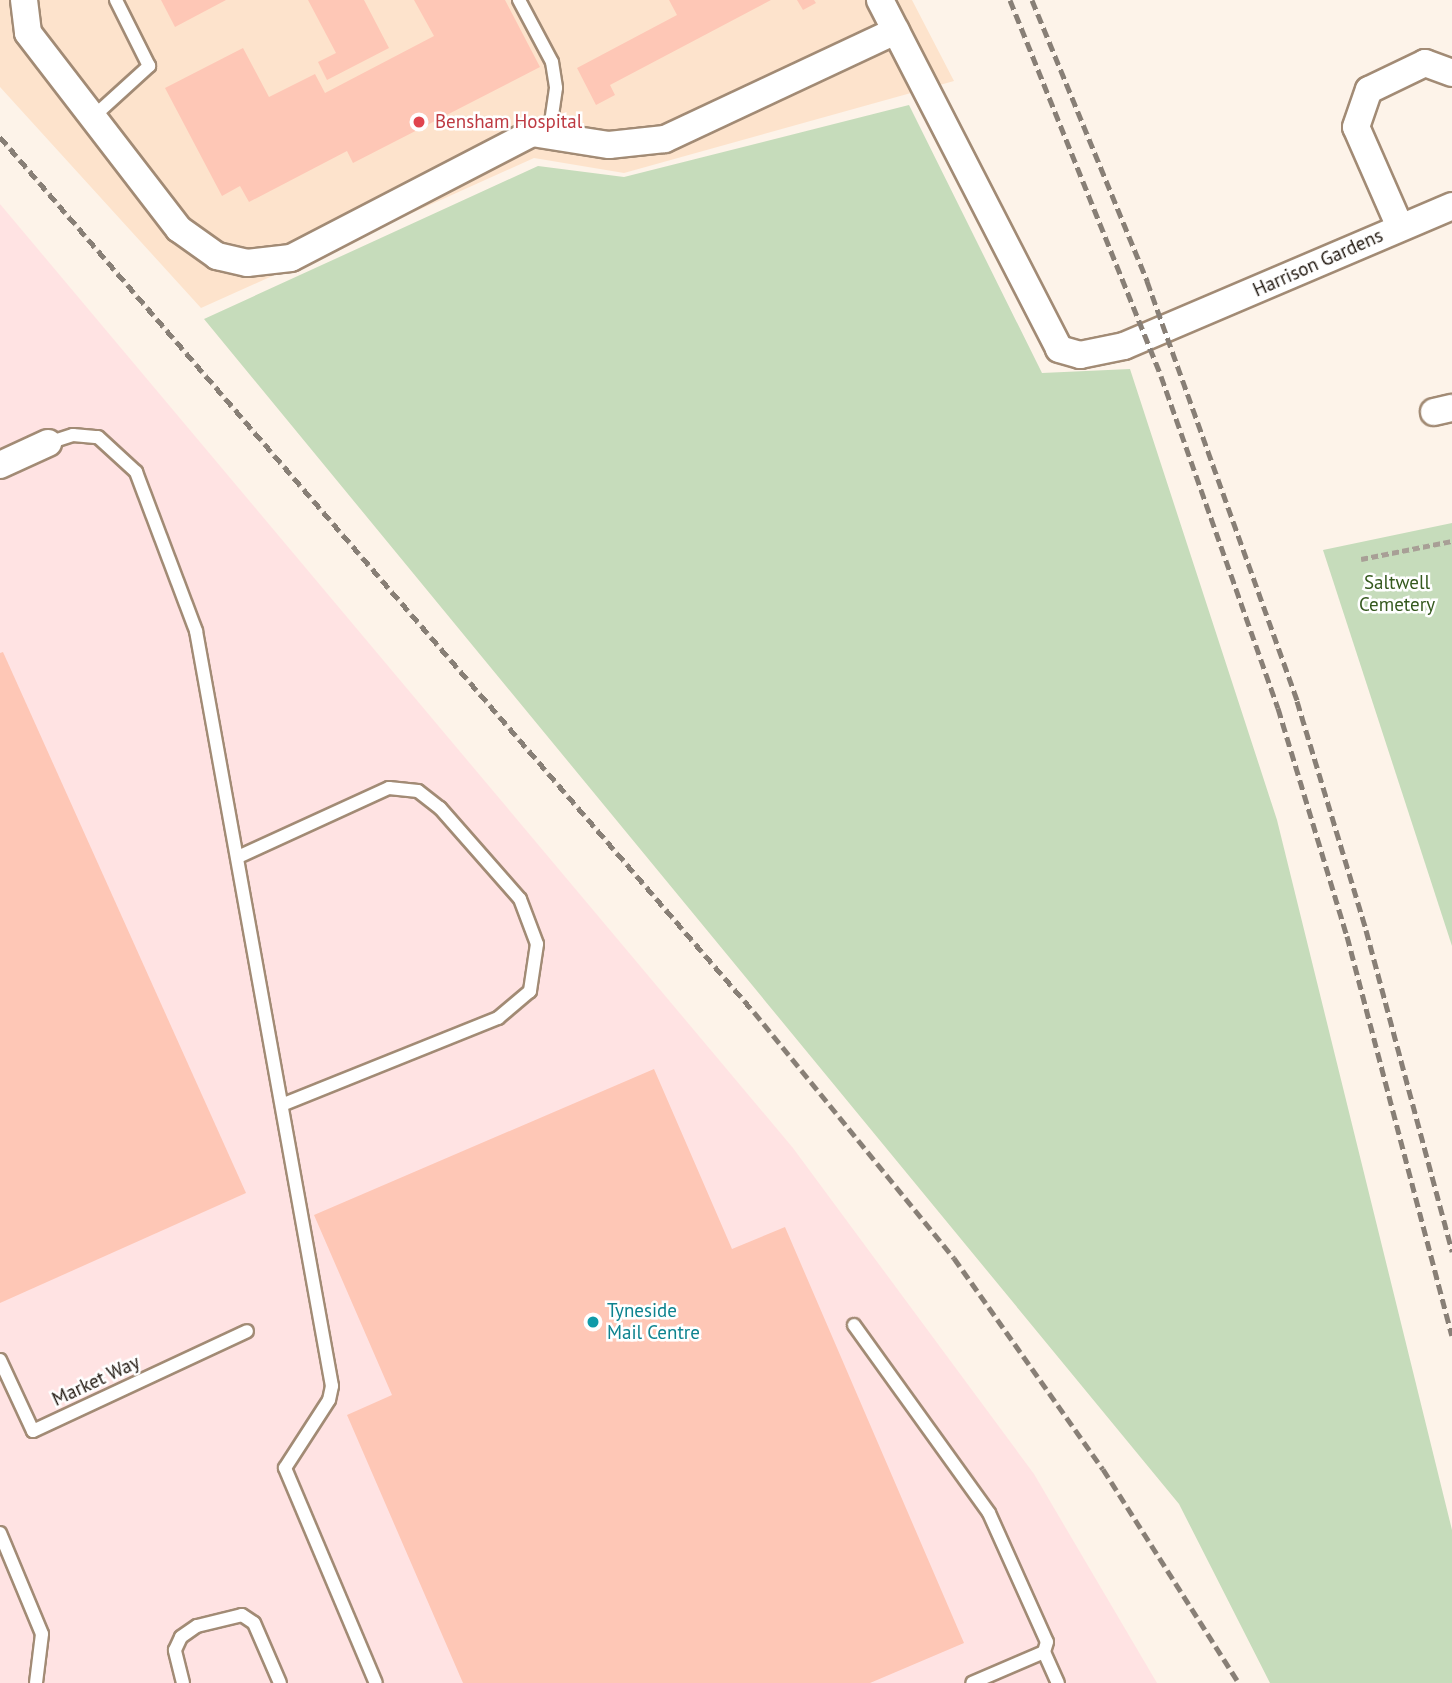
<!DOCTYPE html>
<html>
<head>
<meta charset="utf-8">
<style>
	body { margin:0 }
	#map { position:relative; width:1452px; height:1683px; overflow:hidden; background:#fdf3e9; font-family:"PT Sans",sans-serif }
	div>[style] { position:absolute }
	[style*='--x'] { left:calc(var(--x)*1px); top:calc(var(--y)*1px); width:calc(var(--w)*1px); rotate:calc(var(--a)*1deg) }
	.built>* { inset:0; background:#fde3cc }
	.industrial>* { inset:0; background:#ffe3e3 }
	.green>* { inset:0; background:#c6dcbb }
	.building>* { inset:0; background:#fec7b6 }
	.path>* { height:4.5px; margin-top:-2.25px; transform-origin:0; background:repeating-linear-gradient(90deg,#a89f96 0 7px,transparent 0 10.5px) }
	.roads { filter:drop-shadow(2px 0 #a28b75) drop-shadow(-2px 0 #a28b75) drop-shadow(0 2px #a28b75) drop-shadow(0 -2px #a28b75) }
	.service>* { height:12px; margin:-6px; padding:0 6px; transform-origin:6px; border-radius:6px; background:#fff }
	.minor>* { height:26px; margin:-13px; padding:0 13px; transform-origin:13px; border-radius:13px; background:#fff }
	.rail>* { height:5px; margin-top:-2.5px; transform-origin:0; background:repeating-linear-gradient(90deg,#887f76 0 10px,transparent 0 15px) }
	.dots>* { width:19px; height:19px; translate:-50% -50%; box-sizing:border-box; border:4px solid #fff; border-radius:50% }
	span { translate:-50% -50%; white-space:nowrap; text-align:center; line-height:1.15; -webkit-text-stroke:5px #fff; paint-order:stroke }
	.health-label { font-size:19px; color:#be3a42 }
	.left { translate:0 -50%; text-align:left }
	.street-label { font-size:19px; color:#1f160e }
	.park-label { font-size:19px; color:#35591e }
	.culture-label { font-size:19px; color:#0d838f }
</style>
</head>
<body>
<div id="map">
	<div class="built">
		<div style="clip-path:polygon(0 0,912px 0,954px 81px,624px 173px,534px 158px,201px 308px,0 87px)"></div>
	</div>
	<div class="industrial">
		<div style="clip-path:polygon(0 204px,793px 1148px,1034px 1474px,1157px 1683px,0 1683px)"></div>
	</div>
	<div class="green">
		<div style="clip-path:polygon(909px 105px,1042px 373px,1130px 369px,1277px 820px,1452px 1530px,1452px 1683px,1270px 1683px,1179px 1504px,204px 319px,538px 166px,624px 177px)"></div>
		<div style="clip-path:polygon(1452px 523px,1452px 946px,1323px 550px)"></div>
	</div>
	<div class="building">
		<div style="clip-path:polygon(161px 0,226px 0,175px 27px)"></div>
		<div style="clip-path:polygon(308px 0,364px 0,389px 48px,327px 80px,318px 62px,336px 53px)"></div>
		<div style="clip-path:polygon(414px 0,505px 0,540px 67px,353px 163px,347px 151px,249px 202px,240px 186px,222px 196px,165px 88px,243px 48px,269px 97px,315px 74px,325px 93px,434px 36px)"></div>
		<div style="clip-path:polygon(669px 0,771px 0,610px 85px,615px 95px,596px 105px,577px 68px,677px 15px)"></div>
		<div style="clip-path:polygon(797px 0,814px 0,816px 3px,803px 10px)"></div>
		<div style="clip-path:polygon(3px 652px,246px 1193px,0 1303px,0 653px)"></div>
		<div style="clip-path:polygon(654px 1069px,732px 1249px,785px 1227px,964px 1643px,870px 1683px,463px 1683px,347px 1415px,392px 1395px,314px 1215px)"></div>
	</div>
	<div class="path">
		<div style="--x:1361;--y:559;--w:93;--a:-11.2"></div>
	</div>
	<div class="roads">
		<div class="service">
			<div style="--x:519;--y:0;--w:70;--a:62"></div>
			<div style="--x:552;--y:62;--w:26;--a:81"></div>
			<div style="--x:556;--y:88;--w:49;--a:98.3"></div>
			<div style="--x:93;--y:117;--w:76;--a:-42.3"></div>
			<div style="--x:149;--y:66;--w:74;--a:-116.6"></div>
			<div style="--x:48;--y:443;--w:26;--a:-18"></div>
			<div style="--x:73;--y:435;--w:25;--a:5"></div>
			<div style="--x:98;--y:437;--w:52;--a:42.6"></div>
			<div style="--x:136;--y:472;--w:170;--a:69.3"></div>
			<div style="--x:196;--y:631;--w:767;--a:79.79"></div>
			<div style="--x:332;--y:1386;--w:14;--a:102"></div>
			<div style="--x:329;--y:1400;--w:81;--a:122.9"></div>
			<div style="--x:285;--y:1468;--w:233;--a:67.1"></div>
			<div style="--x:238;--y:857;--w:166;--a:-24.6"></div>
			<div style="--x:389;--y:788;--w:29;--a:6"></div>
			<div style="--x:418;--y:791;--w:28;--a:38"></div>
			<div style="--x:440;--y:808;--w:121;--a:48.7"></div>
			<div style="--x:520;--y:899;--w:48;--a:69.3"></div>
			<div style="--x:537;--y:944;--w:48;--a:98.5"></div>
			<div style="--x:530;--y:991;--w:42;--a:139.8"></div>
			<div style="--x:498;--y:1018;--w:231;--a:158.1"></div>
			<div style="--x:854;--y:1325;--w:231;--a:54.3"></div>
			<div style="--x:989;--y:1513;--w:141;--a:65.8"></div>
			<div style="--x:1047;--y:1642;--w:10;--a:107"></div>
			<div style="--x:1044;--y:1652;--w:78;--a:156.7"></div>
			<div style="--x:0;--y:1360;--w:78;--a:65.1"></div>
			<div style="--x:33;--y:1431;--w:236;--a:-25"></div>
			<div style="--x:0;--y:1533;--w:109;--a:67.4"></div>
			<div style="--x:42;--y:1634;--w:49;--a:97"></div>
			<div style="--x:1044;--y:1652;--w:34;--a:66"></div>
			<div style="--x:183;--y:1683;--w:34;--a:-104"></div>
			<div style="--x:175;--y:1650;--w:14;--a:-65"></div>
			<div style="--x:181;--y:1637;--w:19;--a:-35"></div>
			<div style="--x:197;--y:1626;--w:46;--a:-13.7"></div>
			<div style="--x:242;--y:1615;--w:14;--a:34"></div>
			<div style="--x:254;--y:1623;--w:65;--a:66.6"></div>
		</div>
		<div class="minor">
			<div style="--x:24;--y:0;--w:33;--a:83"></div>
			<div style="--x:28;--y:33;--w:247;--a:52.4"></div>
			<div style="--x:179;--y:229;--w:47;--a:35.4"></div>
			<div style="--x:217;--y:256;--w:31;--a:13"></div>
			<div style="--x:247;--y:263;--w:44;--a:-6.5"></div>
			<div style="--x:291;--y:258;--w:271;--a:-27.4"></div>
			<div style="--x:532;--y:133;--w:78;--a:8.9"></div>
			<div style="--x:609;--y:145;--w:56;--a:-6.1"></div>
			<div style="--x:665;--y:139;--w:255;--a:-25.1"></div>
			<div style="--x:880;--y:0;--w:392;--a:62.8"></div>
			<div style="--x:1059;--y:349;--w:22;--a:16"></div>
			<div style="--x:1080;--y:355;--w:45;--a:-11.6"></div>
			<div style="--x:1124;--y:346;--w:357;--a:-23.1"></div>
			<div style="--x:1400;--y:227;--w:109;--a:-113.7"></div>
			<div style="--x:1356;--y:127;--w:39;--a:-71"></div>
			<div style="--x:1369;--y:90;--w:62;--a:-25.7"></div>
			<div style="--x:1425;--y:63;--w:29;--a:20"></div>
			<div style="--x:1434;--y:412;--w:18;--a:-13"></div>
			<div style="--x:0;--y:465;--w:53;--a:-24.6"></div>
		</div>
	</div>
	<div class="rail">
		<div style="--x:1010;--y:0;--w:405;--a:68.1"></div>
		<div style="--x:1161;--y:376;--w:352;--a:70.6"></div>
		<div style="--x:1278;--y:708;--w:238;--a:73.2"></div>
		<div style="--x:1347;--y:936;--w:413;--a:75.3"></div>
		<div style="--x:1032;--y:0;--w:304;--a:67.7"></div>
		<div style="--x:1147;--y:281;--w:446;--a:70.3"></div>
		<div style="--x:1297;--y:701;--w:239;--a:73.2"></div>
		<div style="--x:1366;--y:930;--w:333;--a:75"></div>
		<div style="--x:0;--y:137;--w:1155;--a:49.25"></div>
		<div style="--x:754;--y:1012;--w:317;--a:50.9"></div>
		<div style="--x:954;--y:1258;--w:258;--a:54.8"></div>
		<div style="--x:1103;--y:1469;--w:254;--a:57.6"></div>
	</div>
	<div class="dots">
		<div style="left:419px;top:122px;background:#e0444e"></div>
		<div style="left:593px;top:1322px;background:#0f9aa8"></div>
	</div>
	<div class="health-label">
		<span class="left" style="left:435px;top:122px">Bensham Hospital</span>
	</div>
	<div class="street-label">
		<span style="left:1318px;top:263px;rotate:-24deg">Harrison Gardens</span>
		<span style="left:96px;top:1381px;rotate:-25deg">Market Way</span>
	</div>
	<div class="park-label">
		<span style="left:1397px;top:594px">Saltwell<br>Cemetery</span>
	</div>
	<div class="culture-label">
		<span class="left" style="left:607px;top:1322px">Tyneside<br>Mail Centre</span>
	</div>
</div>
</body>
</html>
